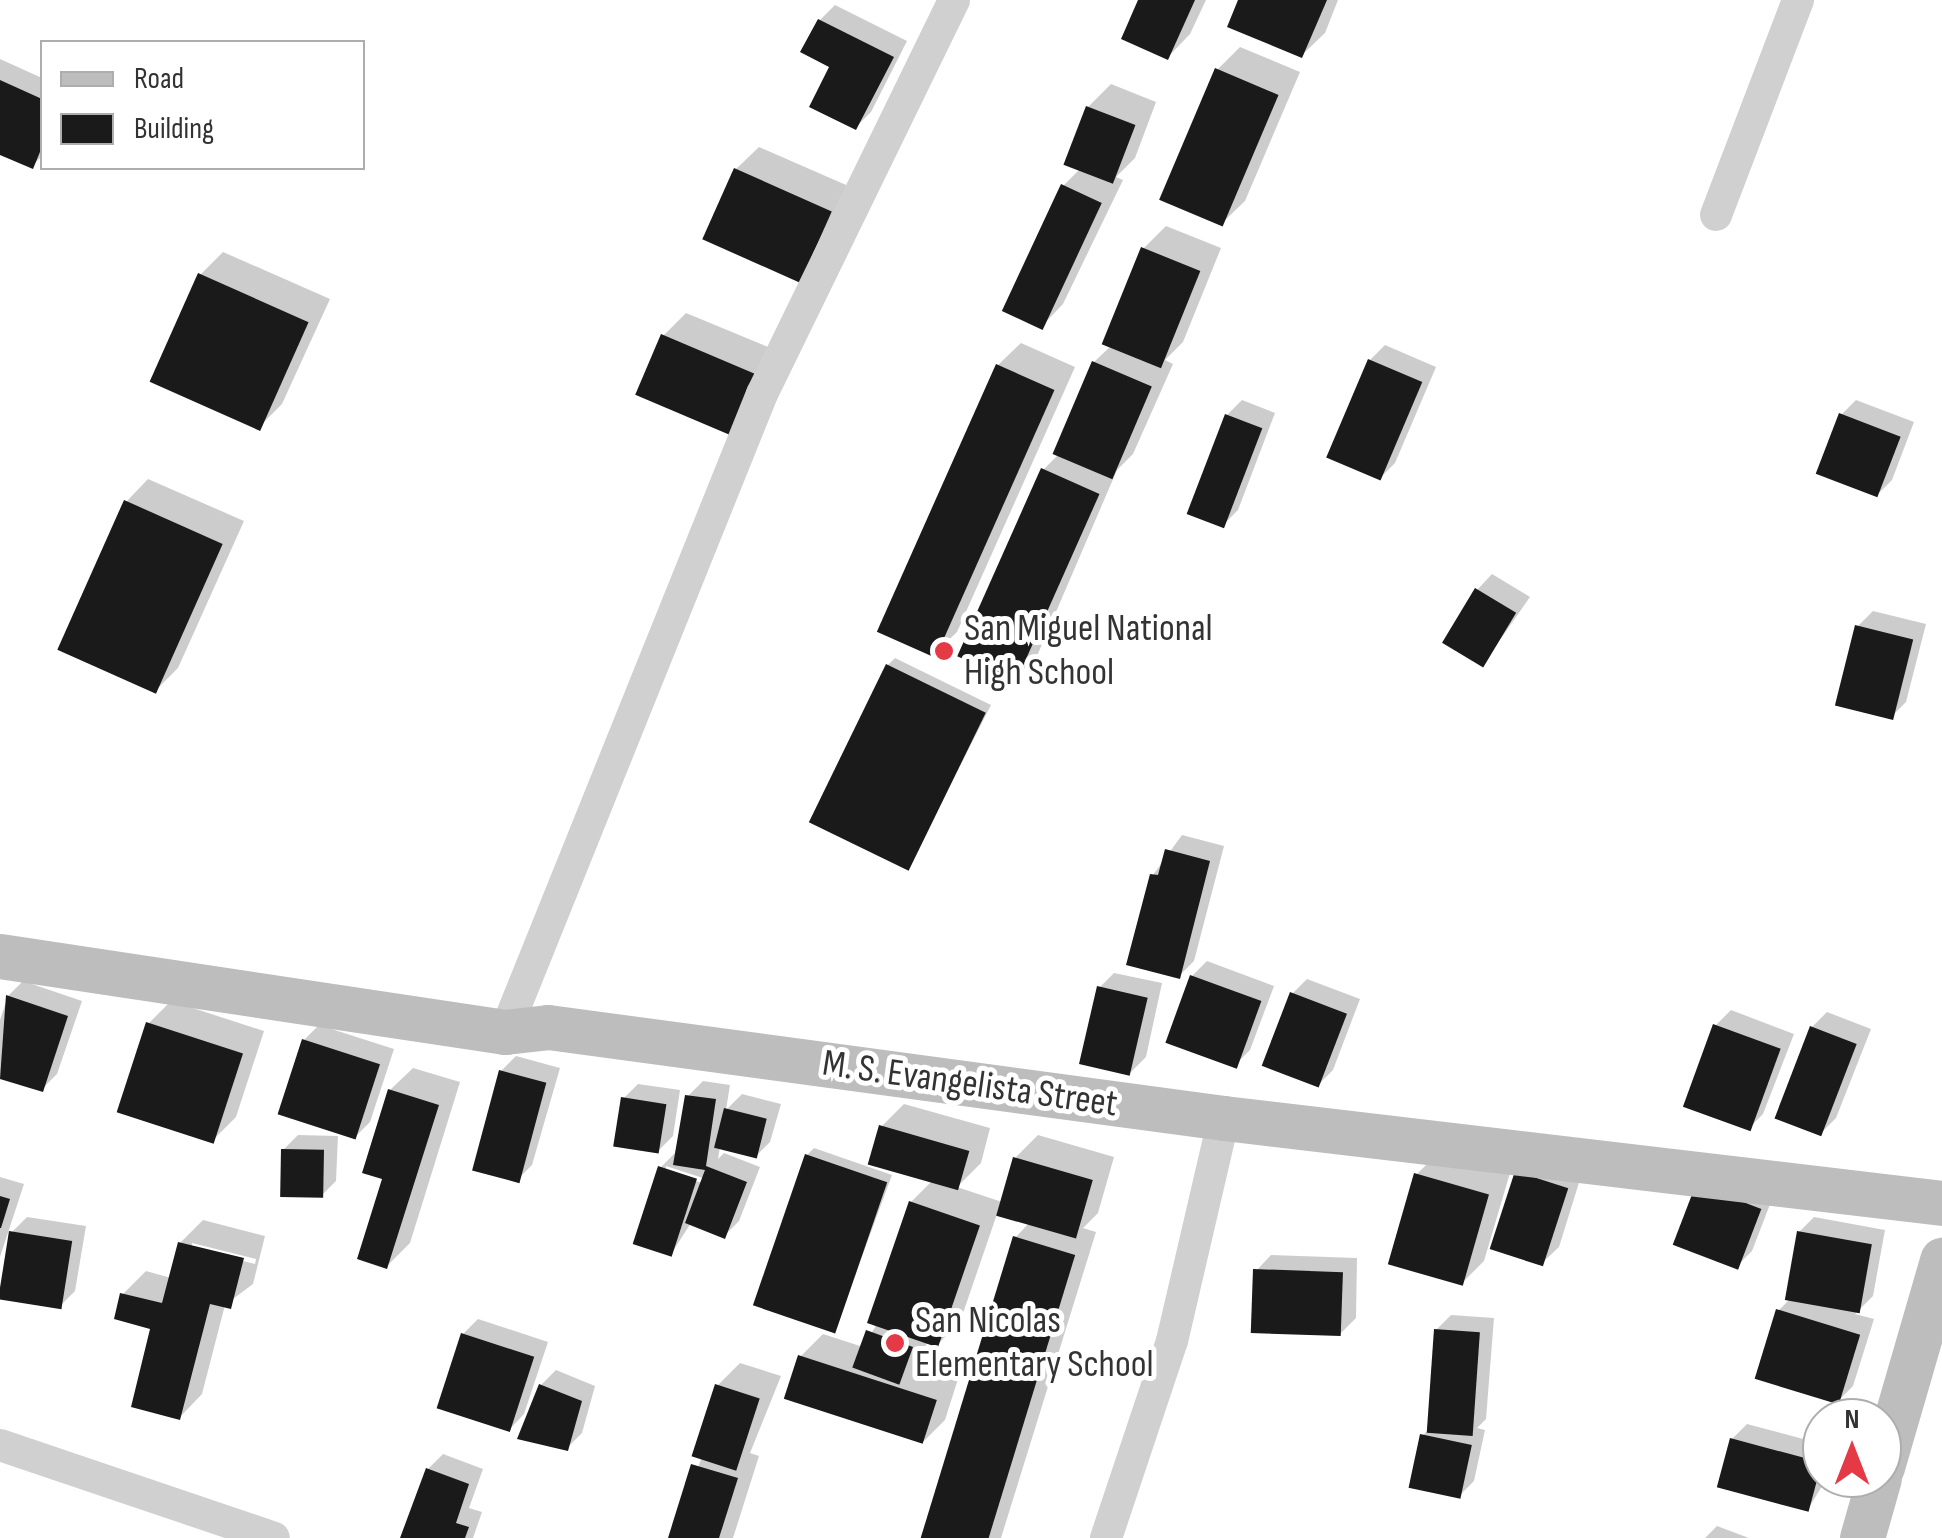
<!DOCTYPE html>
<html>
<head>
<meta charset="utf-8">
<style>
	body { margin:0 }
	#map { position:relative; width:1942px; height:1538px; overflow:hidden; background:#fff; font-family:"Sofia Sans Condensed",sans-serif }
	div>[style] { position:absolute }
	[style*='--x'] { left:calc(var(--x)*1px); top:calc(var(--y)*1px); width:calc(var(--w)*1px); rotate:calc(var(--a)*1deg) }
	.shadow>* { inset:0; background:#0003 }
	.building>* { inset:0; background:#1a1a1a; transform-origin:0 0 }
	.street>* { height:32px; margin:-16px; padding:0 16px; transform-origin:16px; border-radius:16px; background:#d0d0d0 }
	.secondary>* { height:45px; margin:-22.5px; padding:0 22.5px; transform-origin:22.5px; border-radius:22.5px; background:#bdbdbd }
	.dots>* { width:28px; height:28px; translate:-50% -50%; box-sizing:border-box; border:5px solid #fff; border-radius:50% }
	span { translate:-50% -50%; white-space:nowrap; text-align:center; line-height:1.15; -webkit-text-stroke:10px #fff; paint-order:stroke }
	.poi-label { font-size:38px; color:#333 }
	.left { translate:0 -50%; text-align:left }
	.street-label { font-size:38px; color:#333 }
	.legend { position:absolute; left:40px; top:40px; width:325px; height:130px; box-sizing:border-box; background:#fff; border:2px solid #adadad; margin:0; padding:12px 18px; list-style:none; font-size:30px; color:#333 }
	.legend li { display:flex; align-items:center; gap:20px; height:50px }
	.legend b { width:50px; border:2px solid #adadad }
	.north { position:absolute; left:1802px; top:1398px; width:100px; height:100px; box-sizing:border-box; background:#fff; border:2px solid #adadad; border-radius:50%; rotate:0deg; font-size:28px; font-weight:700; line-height:40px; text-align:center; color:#333 }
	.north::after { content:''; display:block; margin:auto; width:35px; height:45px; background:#e63946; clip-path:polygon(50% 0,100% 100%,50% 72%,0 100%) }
</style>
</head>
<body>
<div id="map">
	<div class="shadow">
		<div style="clip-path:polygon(1141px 0,1206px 0,1190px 34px,1168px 57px)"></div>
		<div style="clip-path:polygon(1241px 0,1338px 0,1325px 33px,1302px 55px)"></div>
		<div style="clip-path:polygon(835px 5px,907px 41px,871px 112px,856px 127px,820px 20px)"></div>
		<div style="clip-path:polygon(1240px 47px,1300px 72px,1245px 201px,1222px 223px,1218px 69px)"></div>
		<div style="clip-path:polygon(0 59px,42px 78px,42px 156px,32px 166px,0 152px)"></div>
		<div style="clip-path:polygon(1111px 84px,1156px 102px,1135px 158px,1116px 177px,1123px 180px,1063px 304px,1041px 327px,1063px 186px,1080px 169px,1088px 107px)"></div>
		<div style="clip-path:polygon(759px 147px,853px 188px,822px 257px,736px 169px)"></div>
		<div style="clip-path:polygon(1166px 226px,1221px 248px,1183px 342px,1165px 360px,1173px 364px,1133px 454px,1117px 470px,1037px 656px,1014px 679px,1043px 470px,1059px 454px,1094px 362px,1111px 346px,1143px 249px)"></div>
		<div style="clip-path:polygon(223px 252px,330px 299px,282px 404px,259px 427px,200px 275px)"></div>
		<div style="clip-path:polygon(686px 313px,780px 352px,755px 410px,663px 336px)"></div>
		<div style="clip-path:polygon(1021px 343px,1075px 367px,957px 632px,934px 654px,998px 365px)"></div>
		<div style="clip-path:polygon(1385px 345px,1436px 367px,1395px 463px,1380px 478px,1370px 360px)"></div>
		<div style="clip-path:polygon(1242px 400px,1275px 413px,1238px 510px,1223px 525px,1227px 415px)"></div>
		<div style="clip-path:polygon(1856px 400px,1914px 422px,1892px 480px,1877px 495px,1841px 415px)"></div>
		<div style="clip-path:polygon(148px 479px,244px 521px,178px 668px,155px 691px,126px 502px)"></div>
		<div style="clip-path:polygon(1492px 574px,1530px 597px,1483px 664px,1477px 590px)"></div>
		<div style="clip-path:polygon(1873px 611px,1926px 624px,1906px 702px,1891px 717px,1858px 626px)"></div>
		<div style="clip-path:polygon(895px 658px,991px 705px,908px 868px,888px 665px)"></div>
		<div style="clip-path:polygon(1182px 835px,1224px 846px,1194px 961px,1179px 976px,1153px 875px)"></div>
		<div style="clip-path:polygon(1207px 961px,1274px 986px,1250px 1050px,1235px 1065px,1192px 976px)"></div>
		<div style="clip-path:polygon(1114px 973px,1162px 983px,1146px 1057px,1131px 1072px,1099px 988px)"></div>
		<div style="clip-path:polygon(1307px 979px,1360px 999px,1333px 1070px,1318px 1085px,1292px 994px)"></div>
		<div style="clip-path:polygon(23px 981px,82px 1001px,57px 1074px,42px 1089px,0 1076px,0 1020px,8px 996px)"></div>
		<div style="clip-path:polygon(171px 1001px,264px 1031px,236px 1117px,213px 1140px,148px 1024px)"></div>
		<div style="clip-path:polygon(1731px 1010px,1794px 1034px,1763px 1114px,1748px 1129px,1715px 1026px)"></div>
		<div style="clip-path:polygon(1827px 1012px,1871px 1029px,1836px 1118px,1821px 1133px,1812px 1027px)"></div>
		<div style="clip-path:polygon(319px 1025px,394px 1049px,370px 1122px,355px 1137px,304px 1040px)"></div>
		<div style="clip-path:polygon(516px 1056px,560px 1068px,532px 1165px,517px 1180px,501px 1071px)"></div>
		<div style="clip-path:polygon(413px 1068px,460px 1082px,410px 1243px,387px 1266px,390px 1090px)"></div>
		<div style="clip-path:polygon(evenodd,703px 1081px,730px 1085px,726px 1110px,742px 1094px,781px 1104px,770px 1142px,755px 1157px,720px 1147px,718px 1159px,724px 1153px,760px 1167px,739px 1221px,724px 1236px,691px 1223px,671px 1254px,660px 1168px,675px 1153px,688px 1096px,703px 1081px,666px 1166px,709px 1180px,708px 1185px,666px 1171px,666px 1166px)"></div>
		<div style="clip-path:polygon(638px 1084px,680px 1090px,673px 1136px,658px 1151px,623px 1099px)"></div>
		<div style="clip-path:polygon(904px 1104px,990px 1128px,981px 1163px,957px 1187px,1002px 1202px,1015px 1158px,1038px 1135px,1114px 1157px,1098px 1213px,1083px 1228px,1096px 1232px,1001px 1538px,922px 1538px,1016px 1237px,1029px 1223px,997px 1214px,960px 1322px,938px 1344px,928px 1341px,916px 1365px,958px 1379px,945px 1420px,922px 1443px,800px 1357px,823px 1334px,863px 1347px,877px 1324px,911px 1202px,934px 1179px,881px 1127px)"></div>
		<div style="clip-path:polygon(298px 1135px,338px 1136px,336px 1181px,321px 1196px,283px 1150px)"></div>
		<div style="clip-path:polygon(814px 1148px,892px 1175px,835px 1330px,807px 1155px)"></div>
		<div style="clip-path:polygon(1439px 1152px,1510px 1173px,1484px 1261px,1461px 1284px,1416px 1175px)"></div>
		<div style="clip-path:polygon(1517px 1173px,1582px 1173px,1559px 1247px,1543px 1262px)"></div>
		<div style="clip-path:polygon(0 1177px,24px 1184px,0 1257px)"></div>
		<div style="clip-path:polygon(1698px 1186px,1774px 1194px,1752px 1251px,1737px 1266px)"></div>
		<div style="clip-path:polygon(27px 1217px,86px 1226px,75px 1291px,60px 1306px,12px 1232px)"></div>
		<div style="clip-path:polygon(1814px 1217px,1885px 1230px,1873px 1296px,1855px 1314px,1874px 1319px,1853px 1386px,1838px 1401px,1779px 1310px,1790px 1299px,1799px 1232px)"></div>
		<div style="clip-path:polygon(evenodd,203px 1220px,265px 1236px,253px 1284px,225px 1305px,202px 1394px,180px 1417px,153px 1327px,123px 1294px,146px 1271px,171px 1278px,180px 1243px,203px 1220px,192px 1243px,256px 1259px,255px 1264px,192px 1248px,192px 1243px)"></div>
		<div style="clip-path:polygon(1271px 1255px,1357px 1258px,1356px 1318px,1341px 1333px,1256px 1271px)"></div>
		<div style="clip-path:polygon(1451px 1315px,1494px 1318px,1486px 1419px,1477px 1428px,1485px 1430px,1474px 1481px,1459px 1496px,1423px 1435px,1430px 1428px,1436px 1330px)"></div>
		<div style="clip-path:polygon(478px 1319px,548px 1342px,524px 1414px,509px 1430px,463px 1334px)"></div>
		<div style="clip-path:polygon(740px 1363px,781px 1376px,750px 1453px,759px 1456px,733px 1538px,670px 1538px,702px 1457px,717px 1386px)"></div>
		<div style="clip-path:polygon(556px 1370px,595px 1386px,582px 1433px,567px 1448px,541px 1385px)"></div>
		<div style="clip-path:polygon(1747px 1424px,1822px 1444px,1822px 1478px,1827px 1478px,1808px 1509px,1732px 1439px)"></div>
		<div style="clip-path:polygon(443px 1454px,483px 1469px,469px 1508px,482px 1512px,473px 1538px,403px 1538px,428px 1469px)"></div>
		<div style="clip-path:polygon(1717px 1526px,1749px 1538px,1705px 1538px)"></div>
	</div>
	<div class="building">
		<div style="clip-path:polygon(1138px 0,1195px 0,1168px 60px,1121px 39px)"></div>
		<div style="clip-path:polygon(1238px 0,1327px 0,1302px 58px,1227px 27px)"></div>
		<div style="clip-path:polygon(818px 19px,894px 57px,856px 130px,809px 107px,829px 67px,800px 52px)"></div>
		<div style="left:1215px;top:68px;width:69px;height:143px;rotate:23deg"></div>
		<div style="clip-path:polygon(0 80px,42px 99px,42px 147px,33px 169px,0 155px)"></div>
		<div style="left:1086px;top:106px;width:53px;height:63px;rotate:21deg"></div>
		<div style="left:734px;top:168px;width:107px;height:78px;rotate:24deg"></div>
		<div style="left:1061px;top:184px;width:45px;height:140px;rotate:25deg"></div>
		<div style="left:1141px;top:247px;width:64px;height:105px;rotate:22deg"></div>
		<div style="left:198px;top:273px;width:121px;height:119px;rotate:24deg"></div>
		<div style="left:661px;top:334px;width:105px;height:66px;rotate:23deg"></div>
		<div style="left:1368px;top:359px;width:59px;height:107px;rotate:23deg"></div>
		<div style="left:1092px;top:361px;width:65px;height:101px;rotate:23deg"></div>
		<div style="left:996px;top:364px;width:64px;height:293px;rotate:24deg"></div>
		<div style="left:1839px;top:413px;width:66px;height:65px;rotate:21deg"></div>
		<div style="left:1225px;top:414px;width:40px;height:107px;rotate:21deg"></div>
		<div style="left:1041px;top:468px;width:64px;height:206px;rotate:24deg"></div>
		<div style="left:124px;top:500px;width:108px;height:164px;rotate:24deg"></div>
		<div style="left:1475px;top:588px;width:48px;height:64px;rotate:31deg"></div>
		<div style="left:1855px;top:625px;width:60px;height:83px;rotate:14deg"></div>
		<div style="left:886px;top:664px;width:111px;height:176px;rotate:26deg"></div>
		<div style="clip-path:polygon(1165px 849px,1210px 861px,1180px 979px,1126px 965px,1150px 874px,1158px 875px)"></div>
		<div style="left:1190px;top:975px;width:76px;height:72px;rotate:20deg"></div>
		<div style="left:1097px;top:986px;width:52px;height:80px;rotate:13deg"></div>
		<div style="left:1290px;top:992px;width:61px;height:79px;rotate:21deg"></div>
		<div style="clip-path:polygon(6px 995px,68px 1016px,43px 1092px,0 1079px)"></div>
		<div style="left:146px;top:1022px;width:102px;height:95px;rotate:18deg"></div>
		<div style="left:1713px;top:1024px;width:72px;height:88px;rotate:20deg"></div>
		<div style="left:1810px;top:1026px;width:50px;height:99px;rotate:21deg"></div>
		<div style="left:302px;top:1039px;width:82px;height:79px;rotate:18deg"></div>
		<div style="left:499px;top:1070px;width:49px;height:104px;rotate:15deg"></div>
		<div style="clip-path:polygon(388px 1089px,439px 1105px,387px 1269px,357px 1259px,382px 1179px,362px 1173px)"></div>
		<div style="clip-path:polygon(685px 1095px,716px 1099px,706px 1166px,747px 1182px,725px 1239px,685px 1223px,705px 1170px,673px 1165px)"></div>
		<div style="left:621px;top:1097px;width:46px;height:50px;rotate:9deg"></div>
		<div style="left:724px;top:1108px;width:44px;height:41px;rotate:14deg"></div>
		<div style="left:879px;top:1125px;width:94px;height:41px;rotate:16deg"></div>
		<div style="left:281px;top:1149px;width:43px;height:48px;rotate:1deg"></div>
		<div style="left:805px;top:1154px;width:87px;height:160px;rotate:19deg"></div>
		<div style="left:1013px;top:1157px;width:83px;height:61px;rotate:16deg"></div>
		<div style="left:658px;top:1166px;width:41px;height:82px;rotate:18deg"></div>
		<div style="left:1515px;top:1171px;width:56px;height:82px;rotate:18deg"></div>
		<div style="left:1414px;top:1173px;width:78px;height:95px;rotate:16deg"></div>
		<div style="left:1696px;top:1184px;width:70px;height:65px;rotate:21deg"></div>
		<div style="clip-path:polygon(0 1196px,10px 1199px,1px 1228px,0 1228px)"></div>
		<div style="left:909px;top:1201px;width:75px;height:129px;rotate:19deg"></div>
		<div style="left:9px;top:1231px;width:64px;height:69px;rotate:9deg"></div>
		<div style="left:1797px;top:1231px;width:76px;height:70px;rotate:10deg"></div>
		<div style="left:1013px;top:1236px;width:65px;height:316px;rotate:17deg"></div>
		<div style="clip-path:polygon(178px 1242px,244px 1258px,231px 1309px,210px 1304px,180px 1420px,131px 1407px,150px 1329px,114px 1319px,120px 1293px,162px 1303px)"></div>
		<div style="left:1253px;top:1269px;width:90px;height:64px;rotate:2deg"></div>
		<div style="left:1776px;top:1309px;width:88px;height:73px;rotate:17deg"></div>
		<div style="left:1434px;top:1329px;width:46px;height:104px;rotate:4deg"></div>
		<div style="left:866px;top:1330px;width:50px;height:40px;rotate:20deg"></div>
		<div style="left:461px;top:1333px;width:77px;height:79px;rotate:18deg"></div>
		<div style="left:798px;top:1355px;width:146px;height:46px;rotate:18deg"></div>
		<div style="clip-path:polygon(539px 1384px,582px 1401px,568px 1451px,517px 1439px)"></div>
		<div style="left:715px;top:1384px;width:47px;height:76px;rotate:18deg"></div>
		<div style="left:1420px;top:1434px;width:53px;height:55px;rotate:12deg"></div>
		<div style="left:1730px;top:1438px;width:95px;height:51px;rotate:15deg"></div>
		<div style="clip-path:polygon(691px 1464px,738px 1478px,719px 1538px,668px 1538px)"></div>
		<div style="clip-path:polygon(426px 1468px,469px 1484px,456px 1523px,469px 1527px,465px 1538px,400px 1538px)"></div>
	</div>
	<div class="street">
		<div style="--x:1716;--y:215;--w:230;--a:-69.1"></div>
		<div style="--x:505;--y:1032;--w:688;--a:-68.06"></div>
		<div style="--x:762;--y:394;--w:438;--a:-64"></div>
		<div style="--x:0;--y:1445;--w:289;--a:18.7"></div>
		<div style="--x:1106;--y:1538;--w:208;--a:-71.5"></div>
		<div style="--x:1172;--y:1341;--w:229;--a:-76.9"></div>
	</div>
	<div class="secondary">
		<div style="--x:0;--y:956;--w:511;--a:8.56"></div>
		<div style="--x:505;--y:1032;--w:43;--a:-6.6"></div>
		<div style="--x:548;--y:1027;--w:682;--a:7.67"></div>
		<div style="--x:1224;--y:1118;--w:723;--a:6.75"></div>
		<div style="--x:1882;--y:1467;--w:216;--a:-73.8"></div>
		<div style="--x:1862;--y:1538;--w:62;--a:-74.2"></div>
	</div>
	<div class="dots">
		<div style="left:944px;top:651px;background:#e63946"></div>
		<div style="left:895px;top:1343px;background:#e63946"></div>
	</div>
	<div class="poi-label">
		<span class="left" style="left:964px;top:651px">San Miguel National<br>High School</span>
		<span class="left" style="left:915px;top:1343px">San Nicolas<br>Elementary School</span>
	</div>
	<div class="street-label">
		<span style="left:970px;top:1084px;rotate:8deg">M. S. Evangelista Street</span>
	</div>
	<ul class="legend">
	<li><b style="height:12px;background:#bdbdbd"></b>Road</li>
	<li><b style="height:28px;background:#1a1a1a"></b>Building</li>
	</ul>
	<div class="north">N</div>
</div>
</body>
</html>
